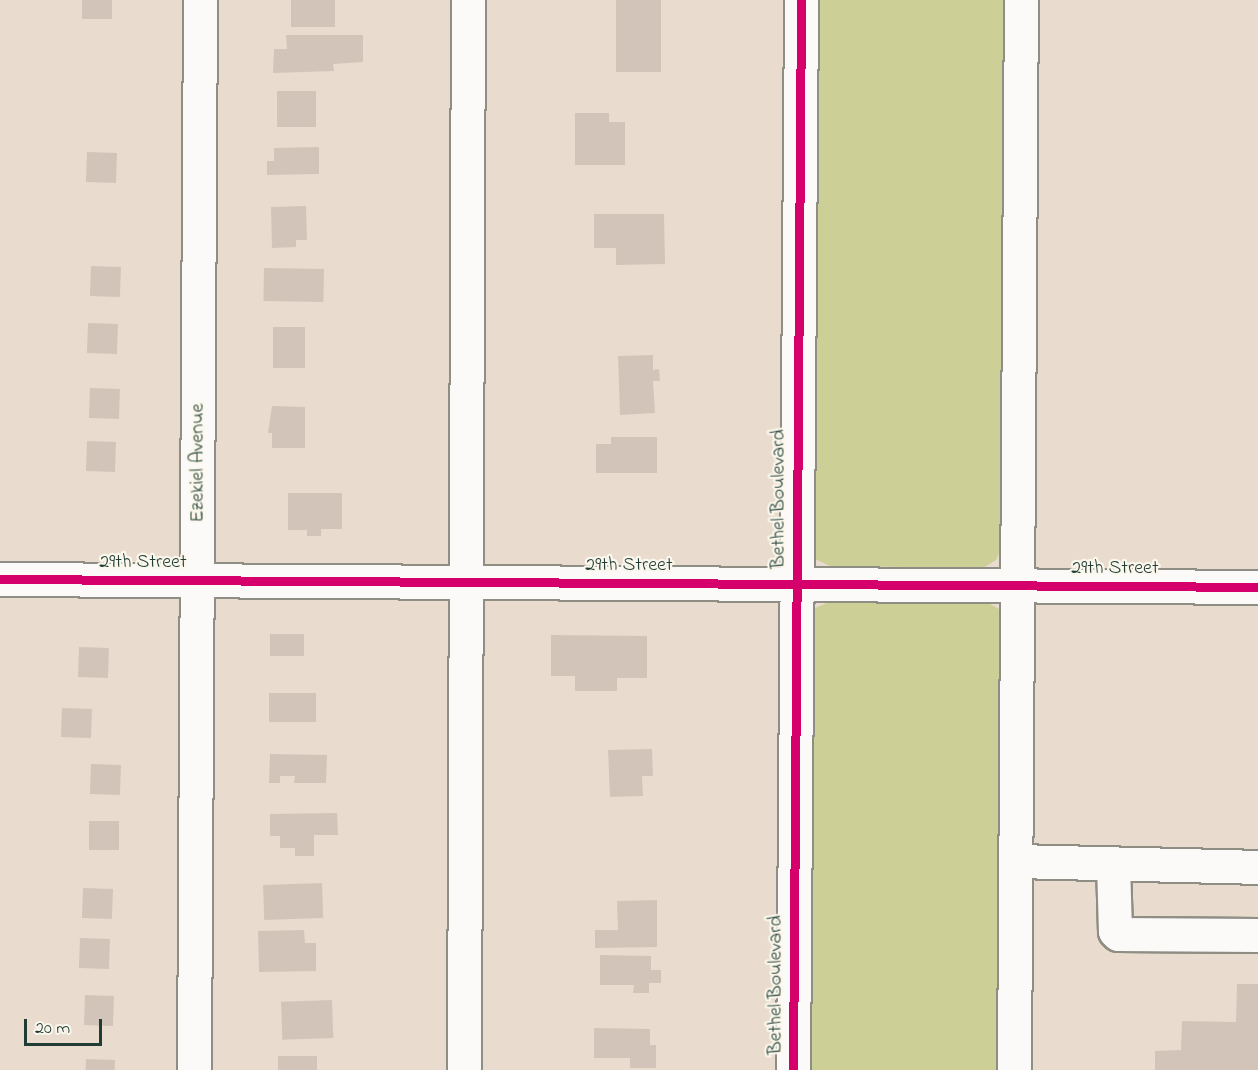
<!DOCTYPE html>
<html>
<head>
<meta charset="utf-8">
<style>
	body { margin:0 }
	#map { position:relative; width:1258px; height:1070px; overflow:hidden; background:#e9dcce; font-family:"Indie Flower",sans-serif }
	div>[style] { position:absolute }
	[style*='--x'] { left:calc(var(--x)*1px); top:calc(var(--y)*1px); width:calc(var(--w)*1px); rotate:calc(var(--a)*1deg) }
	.green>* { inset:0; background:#cccf96 }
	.building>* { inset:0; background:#d3c4ba; transform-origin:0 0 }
	.roads { filter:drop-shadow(2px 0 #8f8e85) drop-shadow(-2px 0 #8f8e85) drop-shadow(0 2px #8f8e85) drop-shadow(0 -2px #8f8e85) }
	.minor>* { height:33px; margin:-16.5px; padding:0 16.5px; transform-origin:16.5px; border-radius:16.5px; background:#fcfaf8 }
	.cycleway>* { height:9px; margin:-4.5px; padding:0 4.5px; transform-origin:4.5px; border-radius:4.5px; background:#d6006c }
	span { translate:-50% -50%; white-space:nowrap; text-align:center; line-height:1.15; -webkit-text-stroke:4.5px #fbf7ec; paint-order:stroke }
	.street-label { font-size:20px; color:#1f3d34 }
	.scale { position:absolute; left:24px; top:1019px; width:78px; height:27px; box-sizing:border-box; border:3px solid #1f3d34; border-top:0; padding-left:8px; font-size:18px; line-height:21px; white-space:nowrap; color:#1f3d34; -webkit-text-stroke:4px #fbf7ec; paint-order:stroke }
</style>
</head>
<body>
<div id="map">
	<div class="green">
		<div style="clip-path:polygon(814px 0,1007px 0,1002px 546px,996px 560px,983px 568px,830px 566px,815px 559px,810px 543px)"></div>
		<div style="clip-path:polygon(829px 602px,988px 603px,1001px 610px,1001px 1070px,809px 1070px,811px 616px,815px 608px)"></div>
	</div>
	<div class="building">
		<div style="left:82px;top:0;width:30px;height:19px"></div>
		<div style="left:291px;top:0;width:44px;height:27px"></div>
		<div style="left:616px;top:0;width:45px;height:72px"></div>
		<div style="clip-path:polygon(286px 35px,363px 35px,363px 62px,333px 64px,334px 71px,273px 73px,274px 49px,287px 49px)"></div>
		<div style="left:277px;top:91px;width:39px;height:36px"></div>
		<div style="clip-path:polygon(575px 113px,609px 113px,609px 122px,625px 122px,625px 165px,575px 165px)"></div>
		<div style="clip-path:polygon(319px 147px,319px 174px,267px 175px,267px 161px,274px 161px,274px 148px)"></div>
		<div style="left:87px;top:152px;width:30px;height:30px;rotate:2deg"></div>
		<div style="clip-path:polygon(306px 206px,307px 240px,296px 240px,296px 247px,272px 248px,271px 207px)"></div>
		<div style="clip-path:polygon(594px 214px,664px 214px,665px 264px,616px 265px,616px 248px,594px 248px)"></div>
		<div style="left:91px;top:266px;width:30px;height:30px;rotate:2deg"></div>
		<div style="left:264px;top:268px;width:60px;height:33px;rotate:1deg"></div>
		<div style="left:88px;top:323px;width:30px;height:30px;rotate:2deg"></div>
		<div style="left:273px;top:327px;width:32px;height:41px"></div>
		<div style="clip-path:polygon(653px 355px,653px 370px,659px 369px,660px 381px,653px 381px,655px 413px,620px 415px,618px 356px)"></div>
		<div style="left:90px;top:388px;width:30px;height:30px;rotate:2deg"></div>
		<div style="clip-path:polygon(272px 406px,305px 407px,305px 448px,272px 448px,272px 433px,268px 433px)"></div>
		<div style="clip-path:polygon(611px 437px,657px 437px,657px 473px,596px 473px,596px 444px,611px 444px)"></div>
		<div style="left:87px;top:441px;width:29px;height:30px;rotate:2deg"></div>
		<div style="clip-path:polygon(288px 493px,342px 493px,342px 529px,321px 529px,321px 536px,307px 536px,307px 530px,288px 530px)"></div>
		<div style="left:304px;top:634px;width:22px;height:34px;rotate:90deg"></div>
		<div style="clip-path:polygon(551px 635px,647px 636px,647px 678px,617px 678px,617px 691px,575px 691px,575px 676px,551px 676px)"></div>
		<div style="left:79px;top:647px;width:30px;height:30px;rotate:2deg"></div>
		<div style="left:316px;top:693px;width:29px;height:47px;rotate:90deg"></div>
		<div style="left:62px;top:708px;width:30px;height:29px;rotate:2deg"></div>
		<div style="clip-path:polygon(652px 749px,653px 776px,642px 776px,643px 796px,610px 797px,608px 750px)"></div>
		<div style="clip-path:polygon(270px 754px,327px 755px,326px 783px,294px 783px,295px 776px,280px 776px,280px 783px,269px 783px)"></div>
		<div style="left:91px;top:764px;width:30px;height:30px;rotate:2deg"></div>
		<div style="clip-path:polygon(337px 813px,338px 835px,314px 835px,314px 856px,295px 856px,295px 848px,280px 848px,280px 836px,270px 836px,270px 814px)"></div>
		<div style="left:89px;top:821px;width:30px;height:29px"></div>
		<div style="left:322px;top:883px;width:35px;height:59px;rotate:88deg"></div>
		<div style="left:83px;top:888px;width:30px;height:30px;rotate:2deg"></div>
		<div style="clip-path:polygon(657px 900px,657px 947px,595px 948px,595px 930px,618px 930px,617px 901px)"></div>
		<div style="clip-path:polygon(304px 930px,305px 943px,316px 943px,316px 971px,259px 972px,258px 931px)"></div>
		<div style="left:80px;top:938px;width:30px;height:30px;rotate:2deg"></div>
		<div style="clip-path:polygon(600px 955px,651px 956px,651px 970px,661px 970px,661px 983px,649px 983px,649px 993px,633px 993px,634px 985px,600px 985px)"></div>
		<div style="clip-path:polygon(1237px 984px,1258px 984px,1258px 1070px,1155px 1070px,1155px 1051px,1181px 1050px,1182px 1021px,1236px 1022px)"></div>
		<div style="left:85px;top:995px;width:29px;height:30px;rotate:2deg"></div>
		<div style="left:332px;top:1000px;width:38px;height:51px;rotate:88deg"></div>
		<div style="clip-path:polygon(594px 1028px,650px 1029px,650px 1045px,656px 1045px,656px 1068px,630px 1068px,630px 1058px,594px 1058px)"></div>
		<div style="left:278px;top:1056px;width:39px;height:14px"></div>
		<div style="left:86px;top:1059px;width:29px;height:11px;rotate:2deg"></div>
	</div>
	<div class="roads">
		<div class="minor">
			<div style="--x:0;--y:579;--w:1258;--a:0.36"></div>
			<div style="--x:1016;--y:861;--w:242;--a:1.4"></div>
			<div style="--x:1113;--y:864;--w:67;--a:88.3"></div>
			<div style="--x:1115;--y:931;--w:4;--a:45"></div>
			<div style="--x:1118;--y:934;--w:140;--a:0.4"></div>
			<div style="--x:194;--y:1070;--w:1070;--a:-89.68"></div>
			<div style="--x:464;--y:1070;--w:1070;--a:-89.79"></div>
			<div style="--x:793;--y:1070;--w:1070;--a:-89.57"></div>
			<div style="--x:1014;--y:1070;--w:1070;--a:-89.63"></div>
		</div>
	</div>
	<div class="cycleway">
		<div style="--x:0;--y:579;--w:1258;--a:0.36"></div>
		<div style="--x:793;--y:1070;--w:1070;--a:-89.57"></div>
	</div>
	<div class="street-label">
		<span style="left:198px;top:463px;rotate:-90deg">Ezekiel Avenue</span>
		<span style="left:779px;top:499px;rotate:-90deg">Bethel Boulevard</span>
		<span style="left:143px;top:562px">29th Street</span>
		<span style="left:629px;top:565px">29th Street</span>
		<span style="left:1115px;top:568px">29th Street</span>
		<span style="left:776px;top:985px;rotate:-90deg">Bethel Boulevard</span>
	</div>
	<div class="scale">20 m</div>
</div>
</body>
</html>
